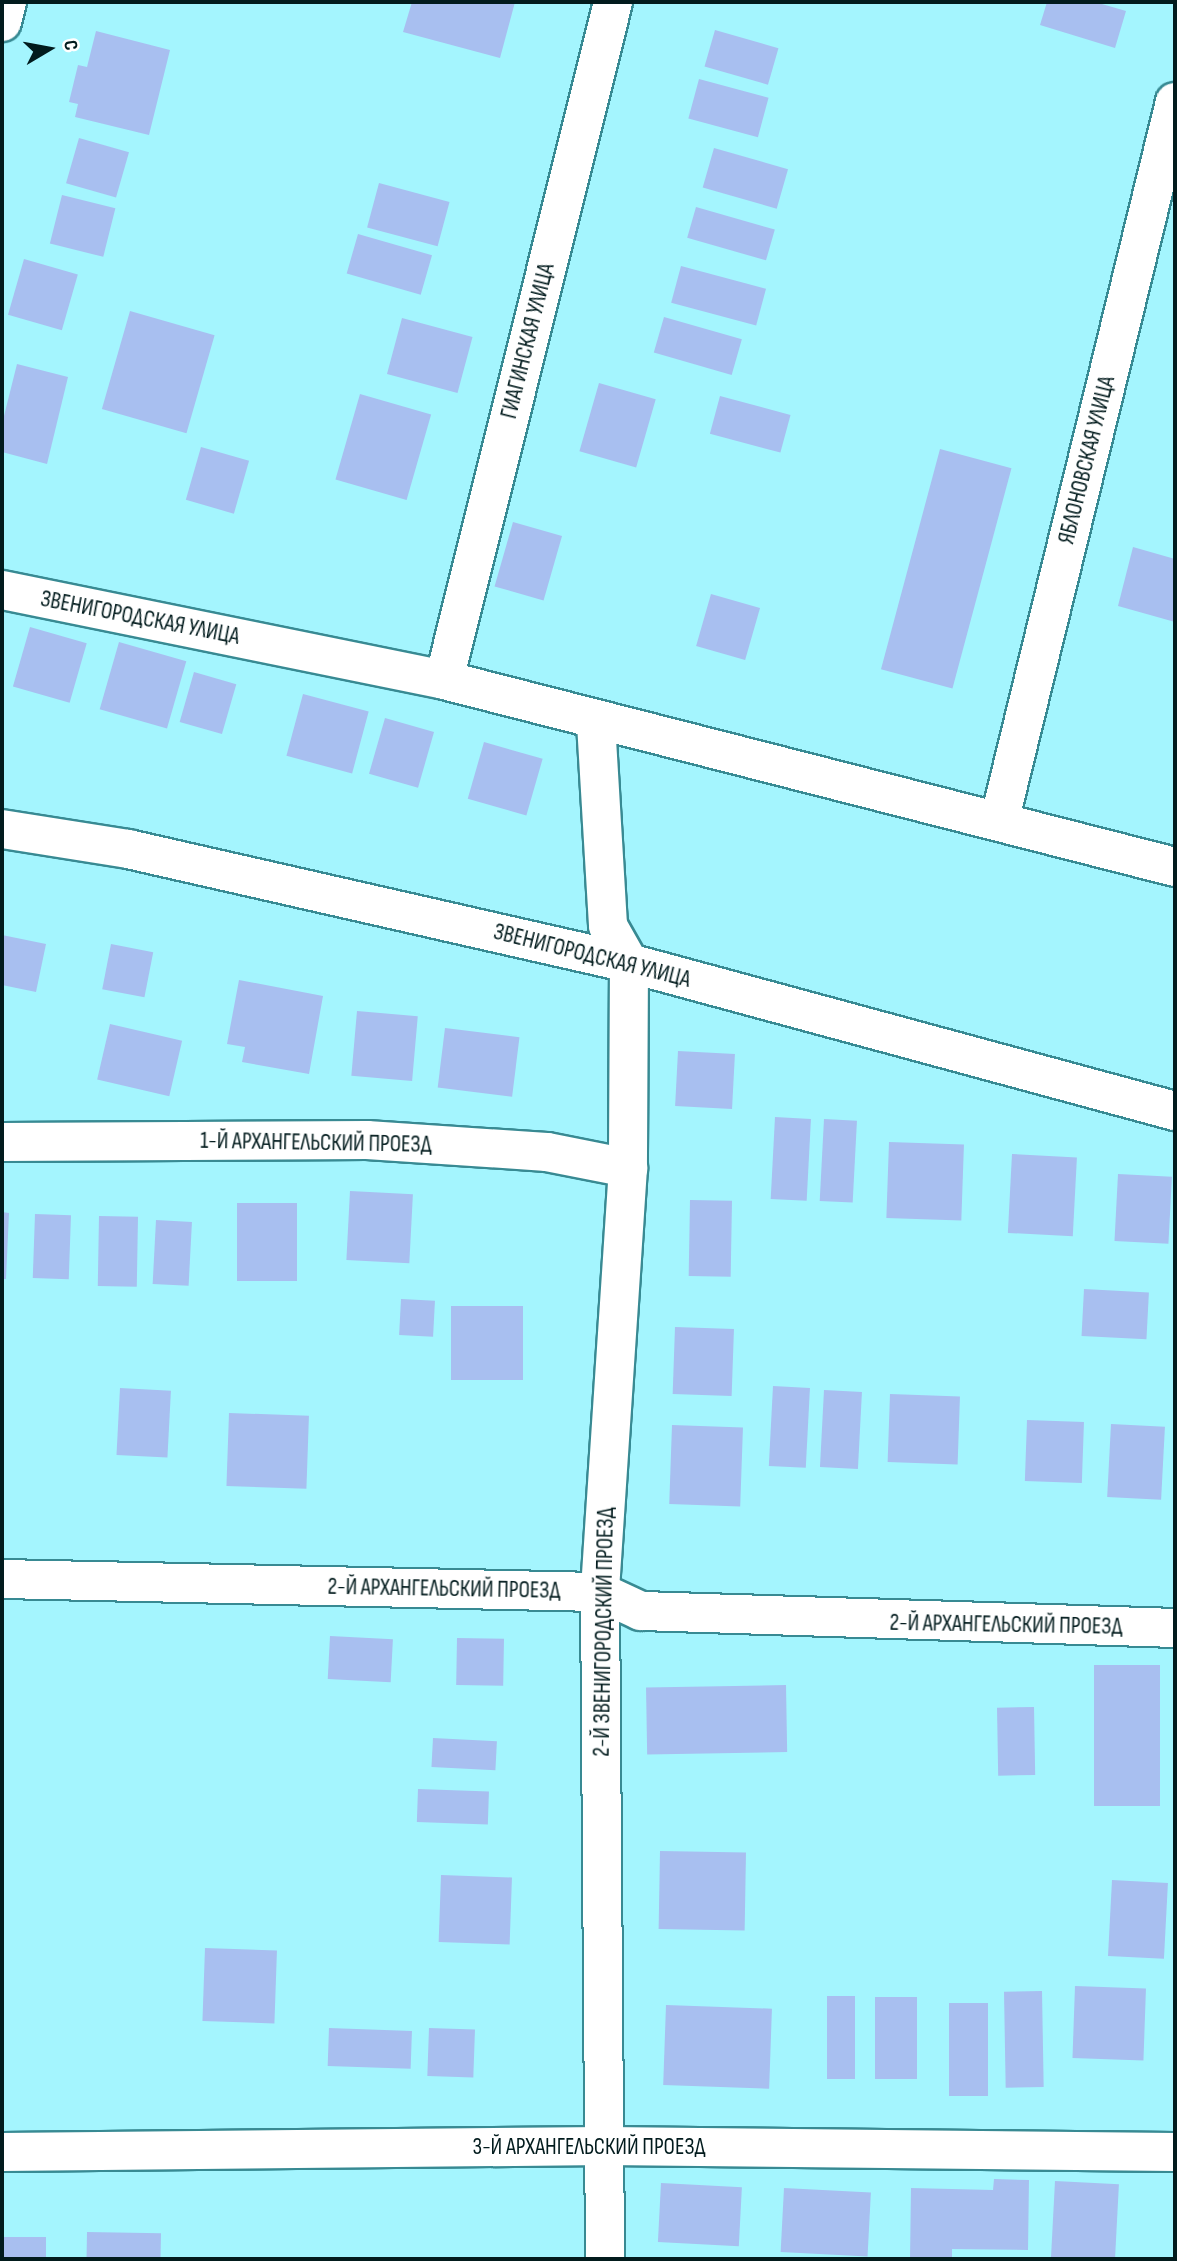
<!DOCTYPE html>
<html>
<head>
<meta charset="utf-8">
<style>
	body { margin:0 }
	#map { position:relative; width:1177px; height:2261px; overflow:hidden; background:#a4f5fe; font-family:"Sofia Sans Condensed",sans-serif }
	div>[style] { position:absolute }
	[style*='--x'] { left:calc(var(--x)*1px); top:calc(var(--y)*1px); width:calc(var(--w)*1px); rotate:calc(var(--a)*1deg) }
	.building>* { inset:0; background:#a8bff0; transform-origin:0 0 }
	.roads { filter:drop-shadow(2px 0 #388a93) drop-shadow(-2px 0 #388a93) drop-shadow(0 2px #388a93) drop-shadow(0 -2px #388a93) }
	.minor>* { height:38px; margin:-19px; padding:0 19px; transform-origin:19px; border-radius:19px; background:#fff }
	span { translate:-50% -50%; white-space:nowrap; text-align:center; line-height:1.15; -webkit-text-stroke:5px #fff; paint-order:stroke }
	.street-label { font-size:23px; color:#021b1d }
	.frame { position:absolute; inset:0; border:4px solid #021b1d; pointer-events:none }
	.north { position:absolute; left:14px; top:14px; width:70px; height:70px; -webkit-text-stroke:5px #fff; paint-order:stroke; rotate:80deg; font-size:19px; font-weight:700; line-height:28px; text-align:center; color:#021b1d }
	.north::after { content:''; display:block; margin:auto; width:24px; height:32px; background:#021b1d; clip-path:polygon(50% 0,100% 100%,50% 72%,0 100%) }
</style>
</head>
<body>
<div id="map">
	<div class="building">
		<div style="clip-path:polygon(412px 2px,515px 2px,500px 58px,403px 32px)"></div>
		<div style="clip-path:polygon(1047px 2px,1095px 2px,1126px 11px,1115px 48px,1040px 25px)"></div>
		<div style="left:715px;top:30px;width:66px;height:38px;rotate:16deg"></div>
		<div style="clip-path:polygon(96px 31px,170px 50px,149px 135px,75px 117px,78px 104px,69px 102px,78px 65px,87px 67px)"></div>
		<div style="left:699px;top:79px;width:72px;height:41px;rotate:15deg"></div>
		<div style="left:79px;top:138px;width:52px;height:47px;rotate:16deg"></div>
		<div style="left:714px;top:148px;width:77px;height:41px;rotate:16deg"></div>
		<div style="left:379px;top:183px;width:73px;height:46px;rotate:15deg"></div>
		<div style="left:62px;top:195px;width:55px;height:50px;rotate:14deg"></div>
		<div style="left:696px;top:207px;width:82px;height:32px;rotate:16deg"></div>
		<div style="left:358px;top:234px;width:77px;height:41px;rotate:16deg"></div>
		<div style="left:24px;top:259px;width:56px;height:58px;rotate:16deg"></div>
		<div style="left:681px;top:266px;width:88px;height:38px;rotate:15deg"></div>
		<div style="left:130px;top:311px;width:88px;height:102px;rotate:16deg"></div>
		<div style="left:664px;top:317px;width:81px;height:37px;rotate:16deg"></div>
		<div style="left:402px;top:318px;width:73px;height:58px;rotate:15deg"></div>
		<div style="clip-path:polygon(17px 364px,68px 377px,47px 464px,2px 452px,2px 424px)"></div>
		<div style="left:599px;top:383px;width:59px;height:71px;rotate:16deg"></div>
		<div style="left:360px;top:394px;width:74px;height:89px;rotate:16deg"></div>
		<div style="left:720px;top:396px;width:73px;height:39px;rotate:15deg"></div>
		<div style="left:201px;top:447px;width:50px;height:55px;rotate:16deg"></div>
		<div style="left:940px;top:449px;width:74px;height:228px;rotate:15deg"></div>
		<div style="left:513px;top:522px;width:51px;height:67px;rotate:16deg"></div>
		<div style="clip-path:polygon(1133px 547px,1175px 559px,1175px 622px,1118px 606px)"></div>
		<div style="left:711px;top:594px;width:51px;height:54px;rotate:16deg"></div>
		<div style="left:30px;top:627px;width:59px;height:62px;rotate:16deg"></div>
		<div style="left:119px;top:642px;width:70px;height:70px;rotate:16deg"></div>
		<div style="left:194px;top:672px;width:44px;height:52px;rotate:16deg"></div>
		<div style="left:303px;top:694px;width:68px;height:64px;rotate:15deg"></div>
		<div style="left:385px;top:718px;width:51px;height:58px;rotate:16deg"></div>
		<div style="left:484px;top:742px;width:61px;height:59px;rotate:16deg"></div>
		<div style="clip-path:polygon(2px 935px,46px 944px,36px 992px,2px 985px)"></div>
		<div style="left:111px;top:944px;width:43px;height:46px;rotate:11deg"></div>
		<div style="clip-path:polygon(239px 980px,323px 996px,309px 1074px,242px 1062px,245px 1047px,227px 1044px)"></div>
		<div style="left:357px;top:1011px;width:61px;height:65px;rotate:5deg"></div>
		<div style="left:110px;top:1024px;width:74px;height:57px;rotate:13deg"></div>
		<div style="left:445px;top:1028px;width:75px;height:60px;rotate:7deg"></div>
		<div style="left:678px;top:1051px;width:57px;height:55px;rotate:3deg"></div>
		<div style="left:775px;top:1117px;width:36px;height:82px;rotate:3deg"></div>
		<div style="left:824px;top:1119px;width:33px;height:82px;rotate:3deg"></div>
		<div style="left:889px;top:1142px;width:75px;height:76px;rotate:2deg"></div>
		<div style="left:1012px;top:1154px;width:65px;height:79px;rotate:3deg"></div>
		<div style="left:1118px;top:1174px;width:54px;height:67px;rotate:3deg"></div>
		<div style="left:350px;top:1191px;width:63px;height:69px;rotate:3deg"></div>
		<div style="left:690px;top:1200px;width:42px;height:76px;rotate:1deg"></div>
		<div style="left:237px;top:1203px;width:60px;height:78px"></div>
		<div style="clip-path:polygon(2px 1212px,9px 1213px,6px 1279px,2px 1279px)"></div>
		<div style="left:35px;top:1214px;width:36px;height:64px;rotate:2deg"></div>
		<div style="left:99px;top:1216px;width:39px;height:70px;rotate:1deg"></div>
		<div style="left:156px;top:1220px;width:36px;height:64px;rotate:3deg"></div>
		<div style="left:1084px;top:1289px;width:65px;height:47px;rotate:3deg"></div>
		<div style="left:401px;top:1299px;width:34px;height:36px;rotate:3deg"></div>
		<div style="left:451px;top:1306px;width:72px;height:74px"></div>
		<div style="left:675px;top:1327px;width:59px;height:67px;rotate:2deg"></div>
		<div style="left:773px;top:1386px;width:37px;height:80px;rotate:3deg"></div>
		<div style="left:120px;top:1388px;width:51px;height:67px;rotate:3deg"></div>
		<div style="left:824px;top:1390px;width:38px;height:77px;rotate:3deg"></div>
		<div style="left:890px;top:1394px;width:70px;height:68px;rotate:2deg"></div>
		<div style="left:229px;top:1413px;width:80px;height:73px;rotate:2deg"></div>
		<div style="left:1027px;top:1420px;width:57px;height:61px;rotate:2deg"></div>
		<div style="left:1111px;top:1424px;width:54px;height:73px;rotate:3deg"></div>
		<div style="left:672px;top:1425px;width:71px;height:79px;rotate:2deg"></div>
		<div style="left:330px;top:1636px;width:63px;height:43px;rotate:3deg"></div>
		<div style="left:457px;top:1638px;width:47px;height:47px;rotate:1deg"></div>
		<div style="left:1094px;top:1665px;width:66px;height:141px"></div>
		<div style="left:786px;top:1685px;width:67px;height:140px;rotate:89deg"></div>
		<div style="left:1034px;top:1707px;width:68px;height:37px;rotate:89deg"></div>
		<div style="left:433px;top:1738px;width:64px;height:29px;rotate:3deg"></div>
		<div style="left:418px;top:1789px;width:71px;height:33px;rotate:2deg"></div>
		<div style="left:660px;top:1851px;width:86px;height:78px;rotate:1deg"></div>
		<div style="left:441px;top:1875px;width:71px;height:67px;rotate:2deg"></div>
		<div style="left:1112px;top:1880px;width:56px;height:76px;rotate:3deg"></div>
		<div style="left:205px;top:1948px;width:72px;height:73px;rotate:2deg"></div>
		<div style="left:1075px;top:1986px;width:71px;height:72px;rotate:2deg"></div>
		<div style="left:1042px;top:1991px;width:96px;height:38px;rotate:89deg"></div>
		<div style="left:827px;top:1996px;width:28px;height:83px"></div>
		<div style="left:875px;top:1997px;width:42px;height:82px"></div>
		<div style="left:949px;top:2003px;width:39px;height:93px"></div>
		<div style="left:666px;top:2005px;width:106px;height:80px;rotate:2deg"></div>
		<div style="left:329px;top:2028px;width:83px;height:38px;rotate:2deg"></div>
		<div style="left:429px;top:2028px;width:46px;height:48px;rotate:2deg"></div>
		<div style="clip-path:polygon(994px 2179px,1029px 2180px,1028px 2250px,952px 2249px,952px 2259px,910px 2259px,911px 2188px,993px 2190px)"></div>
		<div style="left:1055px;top:2181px;width:64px;height:78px;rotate:3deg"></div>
		<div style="left:661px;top:2183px;width:81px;height:59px;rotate:3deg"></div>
		<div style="left:784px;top:2188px;width:87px;height:64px;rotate:3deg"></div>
		<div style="left:87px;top:2232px;width:74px;height:27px;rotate:1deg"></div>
		<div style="left:2px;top:2237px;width:44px;height:22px"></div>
	</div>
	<div class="roads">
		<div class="minor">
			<div style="--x:2;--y:22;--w:21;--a:-76"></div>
			<div style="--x:2;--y:590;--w:451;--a:11.5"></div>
			<div style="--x:444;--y:680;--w:755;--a:14.35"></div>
			<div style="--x:444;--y:680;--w:699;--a:-76"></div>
			<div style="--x:596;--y:723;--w:203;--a:86.6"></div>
			<div style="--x:608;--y:926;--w:43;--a:60.4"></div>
			<div style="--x:629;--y:963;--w:205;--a:90.3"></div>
			<div style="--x:628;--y:1168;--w:425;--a:93.8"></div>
			<div style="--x:600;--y:1592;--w:667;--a:89.57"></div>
			<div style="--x:1000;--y:818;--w:737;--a:-76.27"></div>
			<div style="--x:2;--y:829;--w:128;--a:9"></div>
			<div style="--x:128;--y:849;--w:514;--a:12.82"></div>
			<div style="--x:629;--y:963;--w:566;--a:15.17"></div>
			<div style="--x:2;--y:1142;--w:365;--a:-0.3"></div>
			<div style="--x:367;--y:1140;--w:180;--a:3.8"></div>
			<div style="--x:547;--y:1152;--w:83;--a:11.2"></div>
			<div style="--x:2;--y:1579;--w:598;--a:1.25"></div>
			<div style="--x:600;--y:1592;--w:45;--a:24.9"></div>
			<div style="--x:641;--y:1611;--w:534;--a:1.82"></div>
			<div style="--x:2;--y:2152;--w:604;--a:-0.57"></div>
			<div style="--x:606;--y:2146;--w:569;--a:0.6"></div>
		</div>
	</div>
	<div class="street-label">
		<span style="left:528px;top:341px;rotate:-76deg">ГИАГИНСКАЯ УЛИЦА</span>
		<span style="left:1087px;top:460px;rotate:-76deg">ЯБЛОНОВСКАЯ УЛИЦА</span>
		<span style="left:140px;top:618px;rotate:11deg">ЗВЕНИГОРОДСКАЯ УЛИЦА</span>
		<span style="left:592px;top:956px;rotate:14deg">ЗВЕНИГОРОДСКАЯ УЛИЦА</span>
		<span style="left:316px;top:1143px;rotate:1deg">1-Й АРХАНГЕЛЬСКИЙ ПРОЕЗД</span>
		<span style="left:444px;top:1589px;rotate:1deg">2-Й АРХАНГЕЛЬСКИЙ ПРОЕЗД</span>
		<span style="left:1006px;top:1625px;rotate:1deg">2-Й АРХАНГЕЛЬСКИЙ ПРОЕЗД</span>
		<span style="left:604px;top:1632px;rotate:-89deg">2-Й ЗВЕНИГОРОДСКИЙ ПРОЕЗД</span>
		<span style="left:589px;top:2147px">3-Й АРХАНГЕЛЬСКИЙ ПРОЕЗД</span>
	</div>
	<div class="frame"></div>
	<div class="north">С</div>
</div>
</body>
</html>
